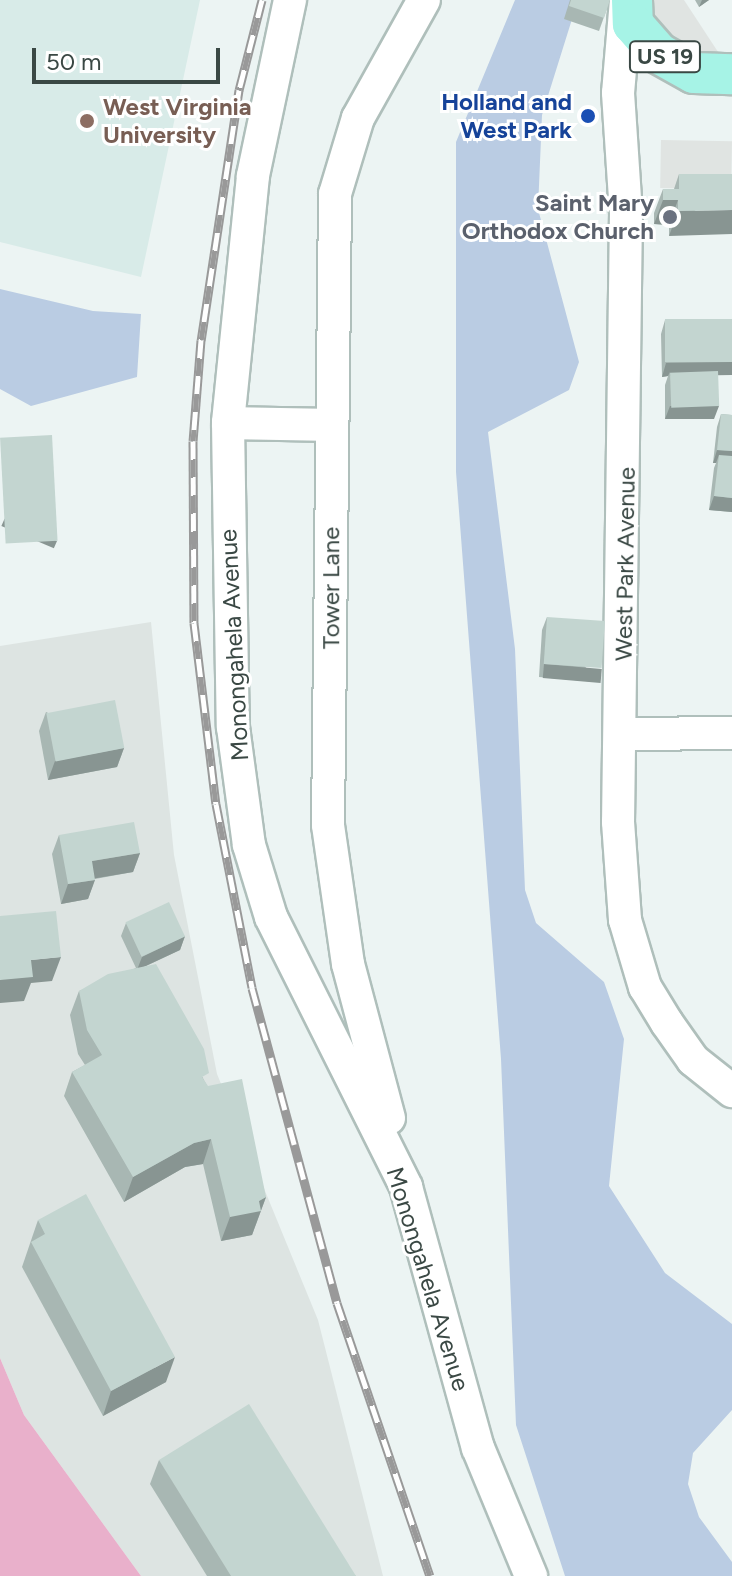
<!DOCTYPE html>
<html>
<head>
<meta charset="utf-8">
<style>
	body { margin:0 }
	#map { position:relative; width:732px; height:1576px; overflow:hidden; background:#ecf4f3; font-family:Figtree,sans-serif }
	div>[style] { position:absolute }
	[style*='--x'] { left:calc(var(--x)*1px); top:calc(var(--y)*1px); width:calc(var(--w)*1px); rotate:calc(var(--a)*1deg) }
	.industrial>* { inset:0; background:#dde4e2 }
	.education>* { inset:0; background:#d8ebe8 }
	.green>* { inset:0; background:#bacce3 }
	.parking>* { inset:0; background:#e0e4e2; transform-origin:0 0 }
	.water>* { inset:0; background:#e9b0cb }
	.roads { filter:drop-shadow(2px 0 #afbfbb) drop-shadow(-2px 0 #afbfbb) drop-shadow(0 2px #afbfbb) drop-shadow(0 -2px #afbfbb) }
	.minor>* { height:32px; margin:-16px; padding:0 16px; transform-origin:16px; border-radius:16px; background:#fff }
	.major>* { height:40px; margin:-20px; padding:0 20px; transform-origin:20px; border-radius:20px; background:#a6f3e6 }
	.rail>* { height:9px; margin-top:-4.5px; transform-origin:0; background:repeating-linear-gradient(90deg,#fff 0 18px,#999 0 36px); box-sizing:border-box; border-block:2px solid #999 }
	.wall>* { inset:0; background:#a8b7b3 }
	.shaded-wall>* { inset:0; background:#889592; transform-origin:0 0 }
	.building>* { inset:0; background:#c3d5d0; transform-origin:0 0 }
	.dots>* { width:22px; height:22px; translate:-50% -50%; box-sizing:border-box; border:4px solid #fff; border-radius:50% }
	span { translate:-50% -50%; white-space:nowrap; text-align:center; line-height:1.15; -webkit-text-stroke:6px #fff; paint-order:stroke }
	.shield-label span { padding:2px 6px; background:#fff; border:2px solid; border-radius:6px; -webkit-text-stroke-width:0 }
	.shield-label { font-size:22px; color:#3a4844; font-weight:700 }
	.transit-label { font-size:24px; color:#164399; font-weight:700 }
	.right { translate:-100% -50%; text-align:right }
	.education-label { font-size:24px; color:#785e54; font-weight:700 }
	.left { translate:0 -50%; text-align:left }
	.worship-label { font-size:24px; color:#5b616d; font-weight:700 }
	.street-label { font-size:24px; color:#3a4844 }
	.scale { position:absolute; left:32px; top:48px; width:188px; height:36px; box-sizing:border-box; border:4px solid #3a4844; border-top:0; padding-left:10px; font-size:24px; line-height:28px; white-space:nowrap; color:#3a4844; -webkit-text-stroke:6px #fff; paint-order:stroke }
</style>
</head>
<body>
<div id="map">
	<div class="industrial">
		<div style="clip-path:polygon(151px 622px,174px 855px,217px 1074px,318px 1320px,383px 1576px,141px 1576px,24px 1415px,0 1358px,0 646px)"></div>
	</div>
	<div class="education">
		<div style="clip-path:polygon(0 0,200px 0,141px 277px,0 242px)"></div>
	</div>
	<div class="green">
		<div style="clip-path:polygon(515px 0,578px 0,542px 115px,538px 209px,579px 362px,569px 390px,488px 432px,515px 649px,525px 890px,536px 923px,604px 982px,624px 1039px,609px 1186px,665px 1273px,732px 1324px,732px 1410px,693px 1453px,688px 1484px,699px 1517px,732px 1562px,732px 1576px,565px 1576px,516px 1425px,501px 1059px,456px 472px,456px 142px)"></div>
		<div style="clip-path:polygon(0 289px,93px 311px,141px 314px,137px 377px,31px 406px,0 389px)"></div>
	</div>
	<div class="parking">
		<div style="clip-path:polygon(647px 0,684px 0,722px 58px,691px 54px,665px 33px)"></div>
		<div style="left:661px;top:140px;width:71px;height:48px;rotate:1deg"></div>
	</div>
	<div class="water">
		<div style="clip-path:polygon(0 1358px,24px 1415px,141px 1576px,0 1576px)"></div>
	</div>
	<div class="roads">
		<div class="minor">
			<div style="--x:290;--y:0;--w:180;--a:101.9"></div>
			<div style="--x:253;--y:176;--w:248;--a:95.8"></div>
			<div style="--x:228;--y:423;--w:304;--a:89.1"></div>
			<div style="--x:233;--y:727;--w:119;--a:82.3"></div>
			<div style="--x:249;--y:845;--w:75;--a:73"></div>
			<div style="--x:271;--y:917;--w:302;--a:63.4"></div>
			<div style="--x:406;--y:1187;--w:271;--a:74.6"></div>
			<div style="--x:478;--y:1448;--w:139;--a:67.5"></div>
			<div style="--x:626;--y:0;--w:93;--a:94.9"></div>
			<div style="--x:618;--y:93;--w:120;--a:86.2"></div>
			<div style="--x:626;--y:213;--w:609;--a:90.75"></div>
			<div style="--x:618;--y:822;--w:98;--a:85.9"></div>
			<div style="--x:625;--y:920;--w:70;--a:73.4"></div>
			<div style="--x:645;--y:987;--w:42;--a:58.6"></div>
			<div style="--x:667;--y:1023;--w:45;--a:54.9"></div>
			<div style="--x:693;--y:1060;--w:50;--a:38.5"></div>
			<div style="--x:228;--y:423;--w:104;--a:1.1"></div>
			<div style="--x:623;--y:734;--w:109;--a:-0.5"></div>
			<div style="--x:389;--y:1118;--w:159;--a:-104.9"></div>
			<div style="--x:348;--y:964;--w:140;--a:-98.2"></div>
			<div style="--x:328;--y:825;--w:631;--a:-89.36"></div>
			<div style="--x:335;--y:194;--w:79;--a:-73.2"></div>
			<div style="--x:358;--y:118;--w:135;--a:-60.8"></div>
		</div>
		<div class="major">
			<div style="--x:632;--y:0;--w:24;--a:88"></div>
			<div style="--x:633;--y:24;--w:38;--a:49"></div>
			<div style="--x:658;--y:53;--w:41;--a:29.1"></div>
			<div style="--x:694;--y:73;--w:38;--a:2"></div>
		</div>
	</div>
	<div class="rail">
		<div style="--x:262;--y:0;--w:93;--a:104.3"></div>
		<div style="--x:239;--y:90;--w:253;--a:98.6"></div>
		<div style="--x:201;--y:340;--w:101;--a:94.5"></div>
		<div style="--x:193;--y:441;--w:182;--a:89.7"></div>
		<div style="--x:194;--y:623;--w:182;--a:83.1"></div>
		<div style="--x:216;--y:804;--w:187;--a:78.9"></div>
		<div style="--x:252;--y:988;--w:326;--a:74.9"></div>
		<div style="--x:337;--y:1303;--w:288;--a:71.2"></div>
	</div>
	<div class="wall">
		<div style="clip-path:polygon(570px 0,610px 0,599px 31px,564px 19px)"></div>
		<div style="clip-path:polygon(695px 0,709px 0,699px 7px)"></div>
		<div style="clip-path:polygon(679px 174px,732px 174px,669px 236px,669px 225px,654px 224px,654px 213px,663px 189px,674px 189px)"></div>
		<div style="clip-path:polygon(732px 319px,732px 375px,718px 375px,714px 419px,665px 419px,665px 385px,668px 376px,662px 377px,661px 334px,665px 320px)"></div>
		<div style="clip-path:polygon(721px 414px,732px 415px,732px 512px,709px 510px,714px 468px,716px 463px,713px 463px,717px 427px)"></div>
		<div style="clip-path:polygon(547px 617px,597px 682px,539px 677px,542px 630px)"></div>
		<div style="clip-path:polygon(46px 712px,124px 748px,117px 767px,48px 780px,39px 731px)"></div>
		<div style="clip-path:polygon(59px 835px,140px 853px,133px 872px,95px 879px,88px 899px,61px 904px,52px 854px)"></div>
		<div style="clip-path:polygon(126px 923px,185px 936px,180px 950px,144px 967px,266px 1197px,252px 1235px,221px 1241px,203px 1164px,185px 1167px,124px 1202px,64px 1096px,72px 1072px,85px 1065px,78px 1054px,70px 1015px,79px 991px,136px 968px,121px 936px)"></div>
		<div style="clip-path:polygon(38px 1220px,166px 1382px,103px 1416px,22px 1267px)"></div>
		<div style="clip-path:polygon(159px 1460px,356px 1576px,207px 1576px,150px 1484px)"></div>
	</div>
	<div class="shaded-wall">
		<div style="clip-path:polygon(702px 0,709px 0,699px 7px)"></div>
		<div style="clip-path:polygon(663px 200px,678px 200px,669px 225px,654px 224px)"></div>
		<div style="clip-path:polygon(732px 210px,732px 234px,669px 236px,678px 211px)"></div>
		<div style="clip-path:polygon(732px 362px,732px 375px,670px 376px,670px 372px,668px 376px,662px 377px,666px 363px)"></div>
		<div style="clip-path:polygon(670px 406px,719px 406px,714px 419px,665px 419px)"></div>
		<div style="clip-path:polygon(717px 450px,732px 451px,732px 465px,719px 455px,716px 463px,713px 463px)"></div>
		<div style="clip-path:polygon(714px 496px,732px 498px,732px 512px,709px 510px)"></div>
		<div style="left:57px;top:541px;width:8px;height:57px;rotate:113deg"></div>
		<div style="left:544px;top:664px;width:58px;height:14px;rotate:5deg"></div>
		<div style="clip-path:polygon(124px 748px,117px 767px,48px 780px,55px 761px)"></div>
		<div style="clip-path:polygon(140px 853px,133px 872px,85px 880px,92px 861px)"></div>
		<div style="clip-path:polygon(95px 880px,88px 899px,61px 904px,68px 884px)"></div>
		<div style="clip-path:polygon(185px 936px,180px 950px,137px 970px,142px 957px)"></div>
		<div style="clip-path:polygon(61px 957px,52px 981px,31px 983px,24px 1001px,0 1003px,0 980px,31px 960px)"></div>
		<div style="clip-path:polygon(211px 1139px,203px 1164px,185px 1167px,124px 1202px,133px 1177px,194px 1143px)"></div>
		<div style="clip-path:polygon(266px 1197px,252px 1235px,221px 1241px,230px 1217px)"></div>
		<div style="clip-path:polygon(175px 1357px,166px 1382px,103px 1416px,111px 1391px)"></div>
	</div>
	<div class="building">
		<div style="clip-path:polygon(571px 0,610px 0,604px 18px,569px 6px)"></div>
		<div style="clip-path:polygon(679px 174px,732px 174px,732px 210px,678px 211px,678px 200px,663px 200px,663px 189px,679px 189px)"></div>
		<div style="left:732px;top:319px;width:43px;height:67px;rotate:90deg"></div>
		<div style="left:718px;top:371px;width:35px;height:48px;rotate:88deg"></div>
		<div style="clip-path:polygon(721px 414px,732px 415px,732px 451px,717px 450px)"></div>
		<div style="left:52px;top:435px;width:106px;height:52px;rotate:87deg"></div>
		<div style="clip-path:polygon(719px 455px,732px 456px,732px 498px,714px 496px)"></div>
		<div style="left:547px;top:617px;width:58px;height:47px;rotate:4deg"></div>
		<div style="left:115px;top:700px;width:49px;height:70px;rotate:79deg"></div>
		<div style="clip-path:polygon(134px 822px,140px 853px,92px 861px,95px 880px,68px 884px,59px 835px)"></div>
		<div style="left:169px;top:902px;width:38px;height:48px;rotate:65deg"></div>
		<div style="clip-path:polygon(56px 911px,61px 957px,31px 960px,33px 977px,0 980px,0 916px)"></div>
		<div style="clip-path:polygon(156px 964px,204px 1049px,209px 1073px,202px 1077px,208px 1086px,242px 1079px,266px 1197px,259px 1201px,261px 1211px,230px 1217px,211px 1139px,194px 1143px,133px 1177px,72px 1072px,102px 1055px,87px 1030px,79px 991px,108px 974px)"></div>
		<div style="clip-path:polygon(86px 1194px,175px 1357px,111px 1391px,31px 1242px,45px 1234px,38px 1220px)"></div>
		<div style="clip-path:polygon(249px 1404px,356px 1576px,231px 1576px,159px 1460px)"></div>
	</div>
	<div class="dots">
		<div style="left:588px;top:116px;background:#1a4fb4"></div>
		<div style="left:87px;top:121px;background:#8d6e63"></div>
		<div style="left:670px;top:217px;background:#6b7280"></div>
	</div>
	<div class="shield-label">
		<span style="left:665px;top:57px">US 19</span>
	</div>
	<div class="transit-label">
		<span class="right" style="left:572px;top:116px">Holland and<br>West Park</span>
	</div>
	<div class="education-label">
		<span class="left" style="left:103px;top:121px">West Virginia<br>University</span>
	</div>
	<div class="worship-label">
		<span class="right" style="left:654px;top:217px">Saint Mary<br>Orthodox Church</span>
	</div>
	<div class="street-label">
		<span style="left:625px;top:564px;rotate:-89deg">West Park Avenue</span>
		<span style="left:331px;top:588px;rotate:-90deg">Tower Lane</span>
		<span style="left:234px;top:645px;rotate:-93deg">Monongahela Avenue</span>
		<span style="left:428px;top:1279px;rotate:73deg">Monongahela Avenue</span>
	</div>
	<div class="scale">50 m</div>
</div>
</body>
</html>
